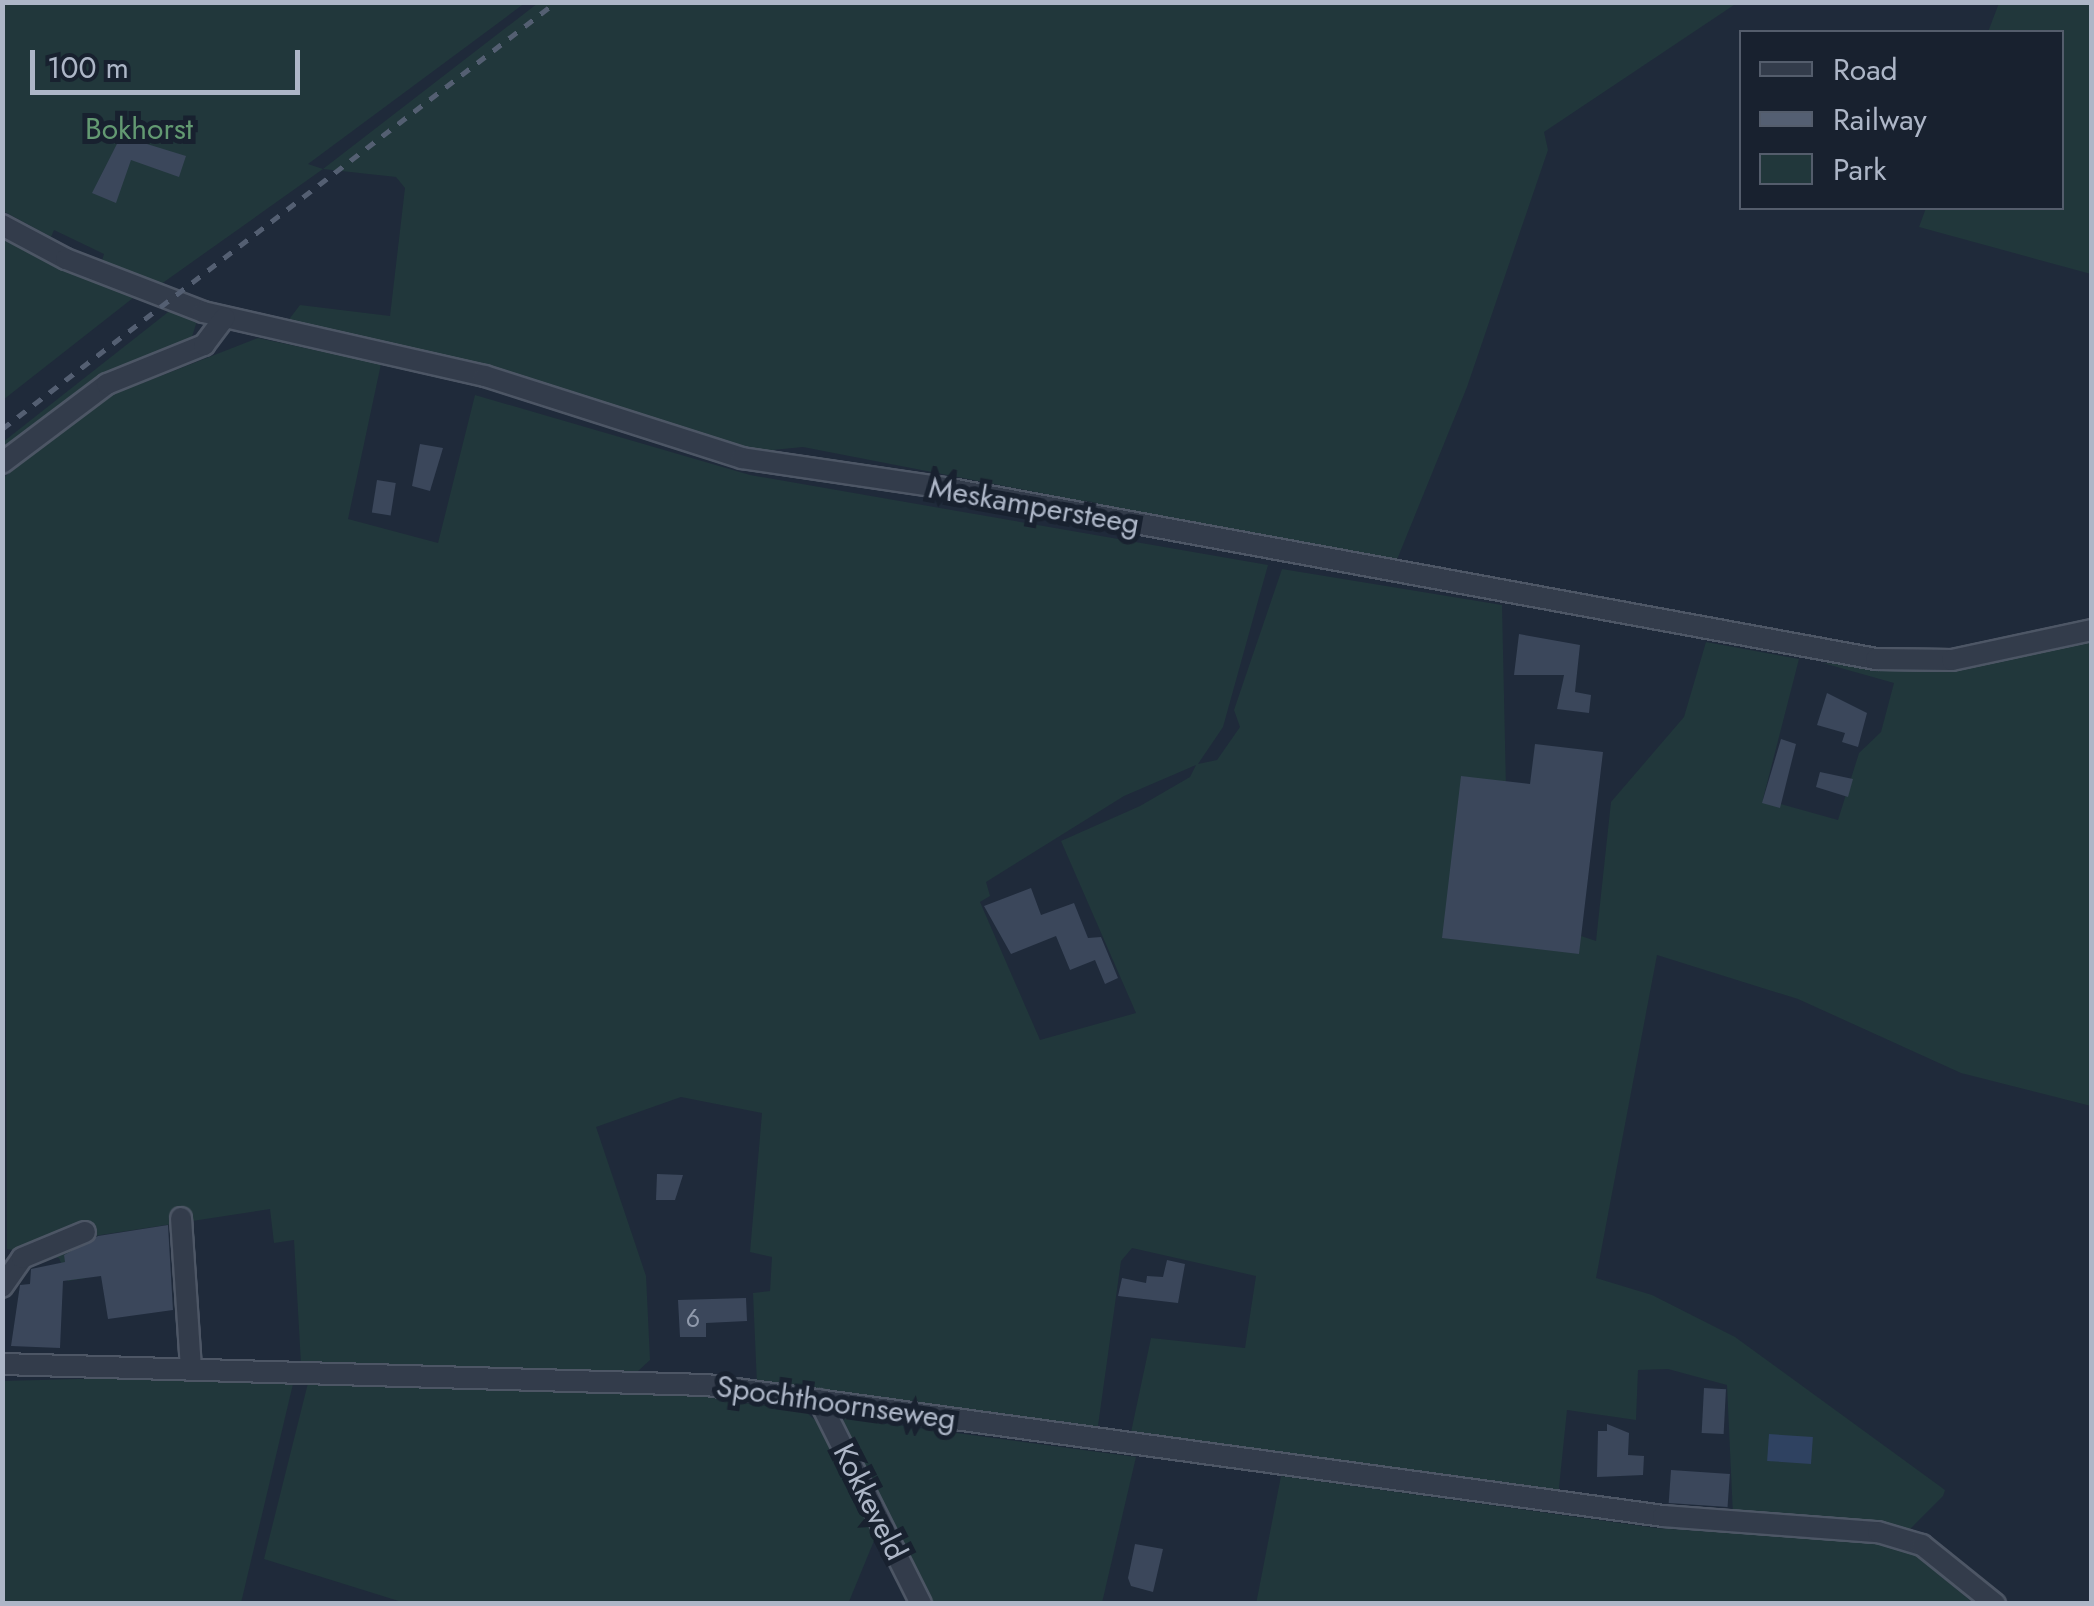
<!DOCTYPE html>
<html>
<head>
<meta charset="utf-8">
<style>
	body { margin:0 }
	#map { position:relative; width:2094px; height:1606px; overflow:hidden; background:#1f2a3a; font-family:Jost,sans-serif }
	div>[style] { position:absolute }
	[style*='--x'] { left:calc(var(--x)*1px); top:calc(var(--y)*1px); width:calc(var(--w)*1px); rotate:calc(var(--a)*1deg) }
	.green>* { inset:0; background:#21373b }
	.water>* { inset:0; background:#2f4261; transform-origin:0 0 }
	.building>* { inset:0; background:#3b475b; transform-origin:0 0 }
	.roads { filter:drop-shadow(2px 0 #4d5665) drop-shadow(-2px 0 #4d5665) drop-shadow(0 2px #4d5665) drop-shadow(0 -2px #4d5665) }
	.minor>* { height:20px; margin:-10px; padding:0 10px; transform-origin:10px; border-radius:10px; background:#333c4b }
	.rail>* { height:5px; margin-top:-2.5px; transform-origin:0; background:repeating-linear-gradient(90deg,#545f72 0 10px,transparent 0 20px) }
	span { translate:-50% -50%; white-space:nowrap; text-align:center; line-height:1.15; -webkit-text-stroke:10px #18212f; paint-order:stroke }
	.number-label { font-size:25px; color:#909aac }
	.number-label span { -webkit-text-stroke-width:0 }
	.park-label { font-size:30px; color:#639a72 }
	.street-label { font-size:30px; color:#adb6c7 }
	.frame { position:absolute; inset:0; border:5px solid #adb6c7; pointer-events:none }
	.legend { position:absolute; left:1739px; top:30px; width:325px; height:180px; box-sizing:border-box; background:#18212f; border:2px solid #545d6c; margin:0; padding:12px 18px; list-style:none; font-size:30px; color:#adb6c7 }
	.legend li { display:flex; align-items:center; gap:20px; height:50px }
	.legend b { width:50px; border:2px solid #545d6c }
	.scale { position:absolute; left:30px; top:50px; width:270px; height:45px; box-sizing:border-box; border:5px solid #adb6c7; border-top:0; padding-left:12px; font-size:30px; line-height:35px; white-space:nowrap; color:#adb6c7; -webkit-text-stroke:8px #18212f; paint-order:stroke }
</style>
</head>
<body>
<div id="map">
	<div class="green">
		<div style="clip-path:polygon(3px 3px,525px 3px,308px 164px,323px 169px,538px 3px,1737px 3px,1544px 132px,1548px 150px,1467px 387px,1396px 562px,803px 447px,762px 451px,703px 439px,287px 322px,300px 305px,390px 316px,405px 188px,396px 177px,323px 169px,157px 287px,102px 261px,104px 254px,54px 230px,51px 237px,3px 211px)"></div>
		<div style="clip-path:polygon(1999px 3px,2091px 3px,2091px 274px,1919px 227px,1926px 208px,2062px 208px,2062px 32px,1988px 32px)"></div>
		<div style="clip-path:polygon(3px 233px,133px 298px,3px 400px)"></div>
		<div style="clip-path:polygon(172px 309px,197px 321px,190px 343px,109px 372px,3px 452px,3px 442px)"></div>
		<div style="clip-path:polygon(evenodd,258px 338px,381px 364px,348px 519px,438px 543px,475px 395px,750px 475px,1268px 565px,1223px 727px,1198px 764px,1217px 760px,1240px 727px,1234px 710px,1282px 569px,1502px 605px,1506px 788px,1518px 915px,1596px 941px,1611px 802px,1684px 717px,1706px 642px,1799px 659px,1763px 799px,1838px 820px,1859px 753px,1881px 732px,1894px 683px,1823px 663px,1931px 670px,2091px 641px,2091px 1106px,1961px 1073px,1798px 999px,1657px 955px,1596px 1278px,1652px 1295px,1735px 1337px,1945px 1490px,1943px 1496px,1908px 1531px,1733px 1516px,1727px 1385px,1668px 1369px,1638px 1370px,1636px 1420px,1567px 1410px,1558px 1497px,1130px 1437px,1151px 1338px,1245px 1348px,1256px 1276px,1132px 1248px,1121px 1261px,1097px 1433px,757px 1385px,753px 1293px,770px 1291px,772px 1257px,750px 1252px,762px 1113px,681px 1097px,596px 1127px,646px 1276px,650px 1360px,637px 1372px,301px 1364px,294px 1240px,274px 1243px,270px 1209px,81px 1238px,86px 1278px,68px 1281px,59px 1258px,7px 1249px,3px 478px,109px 396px,258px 338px,1196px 765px,1190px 777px,1140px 806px,1061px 841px,1136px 1013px,1040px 1040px,980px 902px,990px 896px,986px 882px,1124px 796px,1196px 765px)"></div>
		<div style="clip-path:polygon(151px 1377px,293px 1384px,241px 1603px,3px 1604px,3px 1381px)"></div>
		<div style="clip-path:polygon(309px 1379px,691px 1393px,800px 1407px,821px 1425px,876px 1536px,848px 1604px,405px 1603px,264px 1559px)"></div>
		<div style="clip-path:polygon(845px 1418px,1136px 1457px,1102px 1603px,928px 1603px,841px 1426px)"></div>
		<div style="clip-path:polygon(1281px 1476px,1656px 1528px,1877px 1543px,1915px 1554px,1973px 1603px,1256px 1604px)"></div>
	</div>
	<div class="water">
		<div style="left:1769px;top:1434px;width:44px;height:27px;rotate:4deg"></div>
	</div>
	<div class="building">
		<div style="clip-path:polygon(121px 136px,186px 156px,179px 177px,131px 160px,116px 203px,92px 193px)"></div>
		<div style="clip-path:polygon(420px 444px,443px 448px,430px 491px,412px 486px)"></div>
		<div style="left:377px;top:480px;width:19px;height:33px;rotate:9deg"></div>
		<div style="clip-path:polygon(1519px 634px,1580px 645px,1575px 692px,1591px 695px,1589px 713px,1557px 709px,1564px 675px,1514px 675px)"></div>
		<div style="clip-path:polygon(1827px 693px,1867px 713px,1858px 747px,1842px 742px,1845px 733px,1817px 725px)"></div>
		<div style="clip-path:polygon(1781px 739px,1796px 744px,1780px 808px,1762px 803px)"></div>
		<div style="clip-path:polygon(1535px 744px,1603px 752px,1579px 954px,1442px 938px,1461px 776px,1530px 784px)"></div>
		<div style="clip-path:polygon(1820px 772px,1853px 779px,1848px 797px,1816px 787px)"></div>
		<div style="clip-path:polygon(1031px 888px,1041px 915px,1074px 903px,1088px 938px,1101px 937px,1118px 978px,1105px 984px,1095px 960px,1070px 970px,1056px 936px,1011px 954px,984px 906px)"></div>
		<div style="clip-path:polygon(657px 1174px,683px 1175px,675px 1200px,656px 1200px)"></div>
		<div style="clip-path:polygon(168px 1225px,173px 1310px,108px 1319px,101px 1276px,63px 1281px,60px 1348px,11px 1346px,20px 1285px,30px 1284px,31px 1269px,65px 1262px,64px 1255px,98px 1236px)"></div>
		<div style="clip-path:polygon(1167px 1260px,1185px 1264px,1178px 1303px,1118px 1296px,1122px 1278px,1146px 1283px,1147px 1276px,1163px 1277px)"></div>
		<div style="clip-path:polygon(746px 1298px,747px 1321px,706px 1323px,706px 1337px,680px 1337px,678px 1300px)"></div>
		<div style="left:1704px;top:1388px;width:22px;height:45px;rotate:3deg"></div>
		<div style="clip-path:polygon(1607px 1424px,1629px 1433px,1628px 1455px,1644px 1456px,1643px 1475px,1597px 1477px,1598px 1431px,1607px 1431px)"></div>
		<div style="left:1671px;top:1470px;width:59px;height:33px;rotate:4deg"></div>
		<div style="clip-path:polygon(1135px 1544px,1163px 1549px,1153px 1592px,1131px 1586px,1128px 1578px)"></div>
	</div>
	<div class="roads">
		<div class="minor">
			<div style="--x:2;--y:225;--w:72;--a:28"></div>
			<div style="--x:66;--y:259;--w:147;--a:21.1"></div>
			<div style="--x:203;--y:312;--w:289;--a:12.8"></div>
			<div style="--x:485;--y:376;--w:270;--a:17.7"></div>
			<div style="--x:742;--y:458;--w:205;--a:8.4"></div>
			<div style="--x:945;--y:488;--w:947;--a:10.41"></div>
			<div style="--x:1876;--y:659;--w:76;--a:0.8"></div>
			<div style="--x:1952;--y:660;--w:143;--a:-12.1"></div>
			<div style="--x:2;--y:463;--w:131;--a:-37"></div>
			<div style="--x:107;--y:384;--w:105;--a:-21.9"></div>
			<div style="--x:204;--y:345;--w:34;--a:-53"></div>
			<div style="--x:181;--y:1218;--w:149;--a:86.2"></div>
			<div style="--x:2;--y:1287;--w:35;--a:-55"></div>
			<div style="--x:22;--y:1258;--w:68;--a:-22.4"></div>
			<div style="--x:2;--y:1364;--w:705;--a:1.71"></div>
			<div style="--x:707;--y:1385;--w:965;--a:7.8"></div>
			<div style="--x:1663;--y:1516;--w:216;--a:4.3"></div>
			<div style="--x:1878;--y:1532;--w:46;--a:16.5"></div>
			<div style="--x:1922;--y:1545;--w:94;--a:38.9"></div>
			<div style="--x:819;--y:1400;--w:228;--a:63.4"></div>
		</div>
	</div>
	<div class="rail">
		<div style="--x:2;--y:429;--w:699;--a:-37.62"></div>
	</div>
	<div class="number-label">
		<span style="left:693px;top:1318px">6</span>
	</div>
	<div class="park-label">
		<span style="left:139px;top:129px">Bokhorst</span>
	</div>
	<div class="street-label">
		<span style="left:1034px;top:506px;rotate:10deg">Meskampersteeg</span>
		<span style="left:836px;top:1403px;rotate:8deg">Spochthoornseweg</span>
		<span style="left:870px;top:1502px;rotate:63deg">Kokkeveld</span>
	</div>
	<div class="frame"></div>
	<ul class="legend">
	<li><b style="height:12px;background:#333c4b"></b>Road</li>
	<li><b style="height:12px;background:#545f72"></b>Railway</li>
	<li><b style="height:28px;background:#21373b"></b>Park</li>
	</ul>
	<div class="scale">100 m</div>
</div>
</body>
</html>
